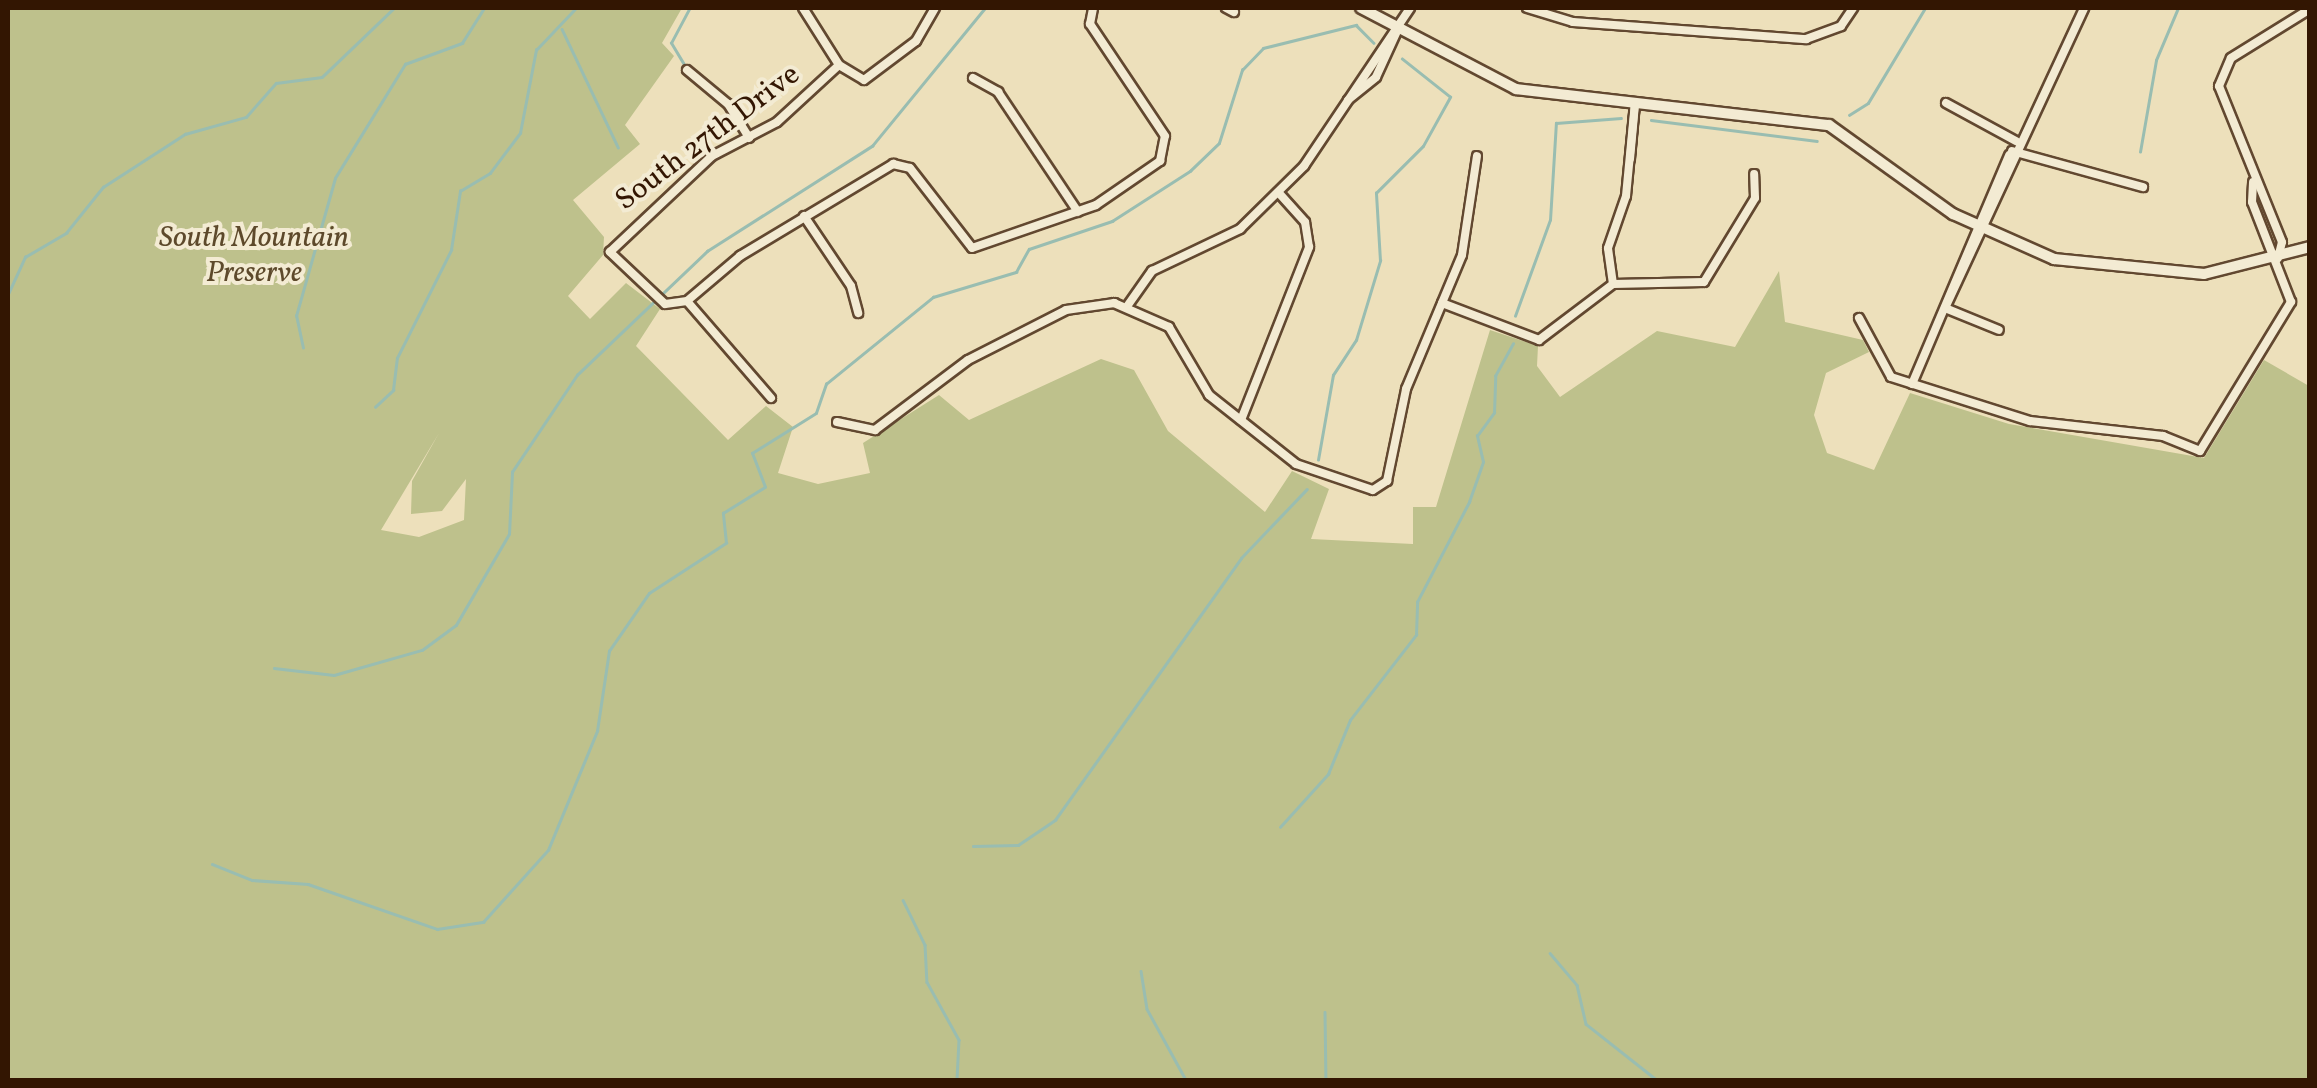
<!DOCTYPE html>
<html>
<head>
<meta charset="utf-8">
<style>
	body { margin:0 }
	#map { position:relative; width:2317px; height:1088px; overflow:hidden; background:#ede0bb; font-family:Vollkorn,serif }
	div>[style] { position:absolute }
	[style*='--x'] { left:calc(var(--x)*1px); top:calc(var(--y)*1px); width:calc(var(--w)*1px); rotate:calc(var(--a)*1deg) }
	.green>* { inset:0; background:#bec18c }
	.stream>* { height:2.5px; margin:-1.25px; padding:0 1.25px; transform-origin:1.25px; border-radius:1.25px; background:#99bdb1 }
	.roads { filter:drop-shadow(2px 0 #624830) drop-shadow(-2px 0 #624830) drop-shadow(0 2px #624830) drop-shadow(0 -2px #624830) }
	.minor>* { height:8px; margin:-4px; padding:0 4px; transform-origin:4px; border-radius:4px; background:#f3ebd3 }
	.tertiary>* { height:10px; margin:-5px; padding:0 5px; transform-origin:5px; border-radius:5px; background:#f3ebd3 }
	span { translate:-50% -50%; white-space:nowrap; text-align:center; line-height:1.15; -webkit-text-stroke:8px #f3ebd3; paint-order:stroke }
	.street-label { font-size:30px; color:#331602 }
	.park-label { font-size:30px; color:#5d492b; font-style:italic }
	.frame { position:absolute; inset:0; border:10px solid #331602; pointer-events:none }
</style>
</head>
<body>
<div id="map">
	<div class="green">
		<div style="clip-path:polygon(evenodd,8px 8px,682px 8px,662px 43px,674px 56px,625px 125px,640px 144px,573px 200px,604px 237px,603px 255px,568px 296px,590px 319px,626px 283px,660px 309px,636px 346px,728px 440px,766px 406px,793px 427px,778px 473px,818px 484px,870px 473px,863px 443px,939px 395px,969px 420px,1101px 359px,1134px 370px,1168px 431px,1265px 512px,1292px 471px,1329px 489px,1311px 539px,1413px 544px,1413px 507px,1436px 507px,1490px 330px,1538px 346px,1537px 366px,1560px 397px,1657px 331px,1735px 347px,1779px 271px,1785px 322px,1863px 340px,1869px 352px,1826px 373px,1814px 415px,1827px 453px,1874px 470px,1910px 393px,2009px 424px,2204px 458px,2264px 360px,2309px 386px,2309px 1080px,8px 1080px,8px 8px,439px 433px,412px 481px,411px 514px,442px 511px,466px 479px,464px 520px,419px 537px,381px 530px,439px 433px)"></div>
	</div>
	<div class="stream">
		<div style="--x:562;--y:29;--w:131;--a:64.6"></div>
		<div style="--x:686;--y:68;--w:29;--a:-121"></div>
		<div style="--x:671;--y:43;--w:40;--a:-62"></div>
		<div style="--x:1849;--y:115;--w:22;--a:-32"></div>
		<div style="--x:1868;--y:103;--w:111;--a:-59"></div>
		<div style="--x:1651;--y:120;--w:167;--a:7.2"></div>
		<div style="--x:2140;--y:152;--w:93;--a:-80.1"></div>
		<div style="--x:2156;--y:60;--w:56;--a:-67.1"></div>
		<div style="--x:8;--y:294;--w:41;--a:-65.3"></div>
		<div style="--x:25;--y:257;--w:48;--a:-30.3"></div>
		<div style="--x:66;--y:233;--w:59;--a:-51.2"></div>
		<div style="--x:103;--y:187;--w:98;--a:-32.9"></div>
		<div style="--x:185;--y:134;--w:63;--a:-15.6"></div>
		<div style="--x:246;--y:117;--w:45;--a:-48.6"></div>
		<div style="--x:276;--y:83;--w:46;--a:-7.4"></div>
		<div style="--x:322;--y:77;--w:100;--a:-43.8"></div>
		<div style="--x:1515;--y:316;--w:102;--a:-70"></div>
		<div style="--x:1550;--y:220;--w:97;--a:-86.5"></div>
		<div style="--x:1556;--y:123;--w:65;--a:-4.4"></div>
		<div style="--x:303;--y:348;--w:33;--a:-102"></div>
		<div style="--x:296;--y:316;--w:143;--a:-74.2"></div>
		<div style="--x:335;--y:178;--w:134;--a:-58.4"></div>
		<div style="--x:405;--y:64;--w:61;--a:-20.2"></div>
		<div style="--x:462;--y:43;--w:41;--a:-57.8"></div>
		<div style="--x:375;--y:407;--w:25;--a:-43"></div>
		<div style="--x:393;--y:390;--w:32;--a:-83"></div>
		<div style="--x:397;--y:358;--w:121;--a:-63.4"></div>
		<div style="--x:451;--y:250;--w:60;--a:-81.3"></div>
		<div style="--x:460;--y:191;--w:35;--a:-31"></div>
		<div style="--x:490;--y:173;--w:50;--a:-53.1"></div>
		<div style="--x:520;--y:133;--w:85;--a:-79.1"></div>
		<div style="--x:536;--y:50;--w:58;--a:-46.4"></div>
		<div style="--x:1318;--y:460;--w:86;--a:-80"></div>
		<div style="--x:1333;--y:375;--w:42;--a:-56.7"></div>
		<div style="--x:1356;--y:340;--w:83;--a:-73.1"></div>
		<div style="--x:1380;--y:261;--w:68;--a:-93.4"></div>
		<div style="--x:1376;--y:193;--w:66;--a:-45"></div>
		<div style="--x:1423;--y:146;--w:56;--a:-61.1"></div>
		<div style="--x:1450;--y:97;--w:61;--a:-141.6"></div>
		<div style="--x:274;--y:668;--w:60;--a:6.7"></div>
		<div style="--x:334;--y:675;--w:91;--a:-15.9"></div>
		<div style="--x:422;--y:650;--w:42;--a:-36.3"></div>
		<div style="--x:456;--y:625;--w:105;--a:-59.8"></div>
		<div style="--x:509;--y:534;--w:62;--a:-87.2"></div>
		<div style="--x:512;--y:472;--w:117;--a:-56.2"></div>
		<div style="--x:577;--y:375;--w:180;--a:-43.6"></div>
		<div style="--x:707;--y:251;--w:196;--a:-32.5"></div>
		<div style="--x:872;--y:146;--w:178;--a:-50.7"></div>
		<div style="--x:1280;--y:827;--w:72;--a:-47.8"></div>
		<div style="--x:1328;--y:774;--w:58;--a:-67.8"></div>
		<div style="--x:1350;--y:720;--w:108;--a:-52.2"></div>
		<div style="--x:1416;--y:635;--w:33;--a:-88"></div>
		<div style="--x:1417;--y:602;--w:113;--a:-62.5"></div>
		<div style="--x:1469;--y:502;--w:42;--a:-70.7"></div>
		<div style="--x:1483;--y:462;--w:27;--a:-103"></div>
		<div style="--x:1477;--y:436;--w:29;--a:-54"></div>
		<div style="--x:1494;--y:413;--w:37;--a:-88"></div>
		<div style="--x:1495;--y:376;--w:37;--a:-61"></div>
		<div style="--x:973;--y:846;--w:45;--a:-1.3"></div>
		<div style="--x:1018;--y:845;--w:45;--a:-34"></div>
		<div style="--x:1055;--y:820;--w:321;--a:-54.6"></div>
		<div style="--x:1241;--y:558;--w:95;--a:-46.3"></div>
		<div style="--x:212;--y:864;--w:43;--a:21.8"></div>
		<div style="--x:252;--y:880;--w:56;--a:4.1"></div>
		<div style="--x:308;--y:884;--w:137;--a:19.2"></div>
		<div style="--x:437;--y:929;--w:47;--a:-8.7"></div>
		<div style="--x:483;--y:922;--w:97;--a:-47.9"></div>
		<div style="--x:548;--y:850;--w:129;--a:-67.6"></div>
		<div style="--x:597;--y:731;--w:81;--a:-81.5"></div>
		<div style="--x:609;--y:651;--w:70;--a:-55.4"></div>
		<div style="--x:649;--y:593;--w:92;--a:-33"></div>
		<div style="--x:726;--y:543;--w:30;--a:-96"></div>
		<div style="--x:723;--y:513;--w:49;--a:-31.8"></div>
		<div style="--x:765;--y:487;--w:36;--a:-111"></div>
		<div style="--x:752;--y:453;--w:75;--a:-32"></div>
		<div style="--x:816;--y:413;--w:31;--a:-71"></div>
		<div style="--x:826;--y:384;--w:138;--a:-39.1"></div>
		<div style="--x:933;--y:297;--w:87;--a:-16.8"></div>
		<div style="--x:1016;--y:272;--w:26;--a:-61"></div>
		<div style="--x:1029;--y:249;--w:88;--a:-18.6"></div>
		<div style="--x:1112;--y:221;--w:93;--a:-32.7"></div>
		<div style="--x:1190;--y:171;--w:40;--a:-44"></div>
		<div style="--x:1219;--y:143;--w:77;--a:-72.5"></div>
		<div style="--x:1242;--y:70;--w:30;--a:-46"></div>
		<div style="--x:1263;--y:48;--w:96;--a:-13.9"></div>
		<div style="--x:1356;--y:25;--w:25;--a:45"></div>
		<div style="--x:903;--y:900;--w:50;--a:63.9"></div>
		<div style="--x:925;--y:945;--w:37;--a:87"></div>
		<div style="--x:927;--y:982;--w:66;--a:61.1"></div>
		<div style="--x:959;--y:1040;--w:40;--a:92.9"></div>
		<div style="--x:1550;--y:953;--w:42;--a:49.8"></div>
		<div style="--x:1577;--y:985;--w:40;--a:77"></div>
		<div style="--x:1586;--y:1024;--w:90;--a:38.3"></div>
		<div style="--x:1141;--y:971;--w:38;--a:81"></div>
		<div style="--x:1147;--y:1009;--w:81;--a:61.2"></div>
		<div style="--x:1325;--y:1012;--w:68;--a:89.2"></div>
	</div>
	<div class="roads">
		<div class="minor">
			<div style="--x:803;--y:8;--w:67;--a:57.7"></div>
			<div style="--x:839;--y:65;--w:29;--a:31"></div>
			<div style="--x:864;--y:80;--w:65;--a:-36.9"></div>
			<div style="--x:916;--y:41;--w:38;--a:-60"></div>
			<div style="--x:1226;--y:8;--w:9;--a:27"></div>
			<div style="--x:1527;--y:8;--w:48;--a:16.9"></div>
			<div style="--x:1573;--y:22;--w:234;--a:4.2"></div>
			<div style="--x:1806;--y:39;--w:37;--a:-20"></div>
			<div style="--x:1841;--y:26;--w:22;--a:-56"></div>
			<div style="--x:687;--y:70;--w:53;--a:39.7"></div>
			<div style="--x:728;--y:104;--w:40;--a:58"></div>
			<div style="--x:973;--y:78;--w:29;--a:29"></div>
			<div style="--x:998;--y:92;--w:144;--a:56.3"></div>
			<div style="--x:1348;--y:100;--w:36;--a:-39"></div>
			<div style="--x:1376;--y:77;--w:53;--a:-65.4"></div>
			<div style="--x:1946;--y:103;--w:80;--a:28.5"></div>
			<div style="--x:2012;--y:151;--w:136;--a:15.4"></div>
			<div style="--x:1630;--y:159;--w:55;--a:-84.8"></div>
			<div style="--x:804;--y:216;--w:84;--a:56.1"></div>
			<div style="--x:851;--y:286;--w:28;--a:75"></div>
			<div style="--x:2278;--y:258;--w:16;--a:-76"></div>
			<div style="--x:2282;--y:242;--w:168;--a:-112"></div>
			<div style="--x:2219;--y:86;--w:30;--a:-67"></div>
			<div style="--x:2231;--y:58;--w:93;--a:-31.8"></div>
			<div style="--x:1613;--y:284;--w:36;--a:-98"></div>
			<div style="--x:1608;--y:248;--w:55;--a:-70.9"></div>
			<div style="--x:1626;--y:196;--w:94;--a:-84.5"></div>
			<div style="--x:687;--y:301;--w:70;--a:-40.3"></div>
			<div style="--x:740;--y:256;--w:179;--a:-31"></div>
			<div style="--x:893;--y:164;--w:17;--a:13"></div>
			<div style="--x:910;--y:168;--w:101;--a:52.2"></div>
			<div style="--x:972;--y:248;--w:131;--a:-19.1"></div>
			<div style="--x:1096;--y:205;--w:78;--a:-34.5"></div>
			<div style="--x:1160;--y:161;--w:25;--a:-79"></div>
			<div style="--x:1165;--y:136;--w:135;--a:-123.8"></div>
			<div style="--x:1090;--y:24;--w:16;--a:-79"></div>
			<div style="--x:1442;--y:303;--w:104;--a:20.9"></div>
			<div style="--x:1539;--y:340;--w:93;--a:-37.1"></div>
			<div style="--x:1613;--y:284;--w:91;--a:-1.3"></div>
			<div style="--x:1704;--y:282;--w:98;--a:-58.7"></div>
			<div style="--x:1755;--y:198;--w:24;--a:-92"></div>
			<div style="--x:1128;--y:305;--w:42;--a:-54.8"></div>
			<div style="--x:1152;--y:271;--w:98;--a:-25.5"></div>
			<div style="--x:1240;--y:229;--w:90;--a:-44.5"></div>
			<div style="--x:1304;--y:166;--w:190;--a:-56.1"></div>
			<div style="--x:1945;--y:308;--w:331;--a:-65.1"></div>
			<div style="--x:1945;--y:308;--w:58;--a:22.2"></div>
			<div style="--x:1859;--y:318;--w:67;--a:61.5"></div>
			<div style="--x:1891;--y:377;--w:146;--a:17.6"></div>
			<div style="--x:2030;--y:421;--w:134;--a:6.4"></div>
			<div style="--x:2163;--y:436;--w:40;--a:22"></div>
			<div style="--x:2200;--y:451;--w:175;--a:-58.6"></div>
			<div style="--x:2291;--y:302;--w:107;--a:-111.3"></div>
			<div style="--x:2252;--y:202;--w:20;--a:-87"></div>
			<div style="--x:1912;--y:384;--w:249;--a:-67"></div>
			<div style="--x:771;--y:398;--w:128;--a:-130.9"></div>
			<div style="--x:687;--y:301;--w:22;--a:172"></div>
			<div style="--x:665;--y:304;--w:76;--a:-136.6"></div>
			<div style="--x:610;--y:252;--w:140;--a:-43.3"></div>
			<div style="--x:712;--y:156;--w:73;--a:-27.6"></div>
			<div style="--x:777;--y:122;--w:84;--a:-42.6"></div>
			<div style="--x:1241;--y:420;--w:186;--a:-68.5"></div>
			<div style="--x:1309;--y:247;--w:25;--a:-99"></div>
			<div style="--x:1305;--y:222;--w:40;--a:-132"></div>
			<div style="--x:837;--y:422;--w:39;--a:12"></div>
			<div style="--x:875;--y:430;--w:116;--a:-37"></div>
			<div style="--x:968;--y:360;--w:110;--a:-27"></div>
			<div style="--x:1066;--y:310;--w:49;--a:-8.3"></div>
			<div style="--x:1114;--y:303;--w:60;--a:23.6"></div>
			<div style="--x:1169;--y:327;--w:79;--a:59.5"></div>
			<div style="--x:1209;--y:395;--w:111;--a:38.4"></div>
			<div style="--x:1296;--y:464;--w:81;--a:18.7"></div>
			<div style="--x:1373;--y:490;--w:17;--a:-33"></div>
			<div style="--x:1387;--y:481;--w:94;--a:-78.3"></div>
			<div style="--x:1406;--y:389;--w:145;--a:-67.3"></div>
			<div style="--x:1462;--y:255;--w:100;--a:-81.4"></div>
		</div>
		<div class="tertiary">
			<div style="--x:1361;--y:8;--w:175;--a:27.6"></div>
			<div style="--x:1516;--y:89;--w:315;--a:6.6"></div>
			<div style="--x:1829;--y:125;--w:153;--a:35.7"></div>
			<div style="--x:1953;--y:214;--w:111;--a:24"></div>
			<div style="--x:2054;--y:259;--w:151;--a:5.7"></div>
			<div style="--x:2204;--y:274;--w:109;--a:-14.3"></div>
		</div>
	</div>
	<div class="street-label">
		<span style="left:708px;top:138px;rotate:-37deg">South 27th Drive</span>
	</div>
	<div class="park-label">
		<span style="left:254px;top:255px">South Mountain<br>Preserve</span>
	</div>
	<div class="frame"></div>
</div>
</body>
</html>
